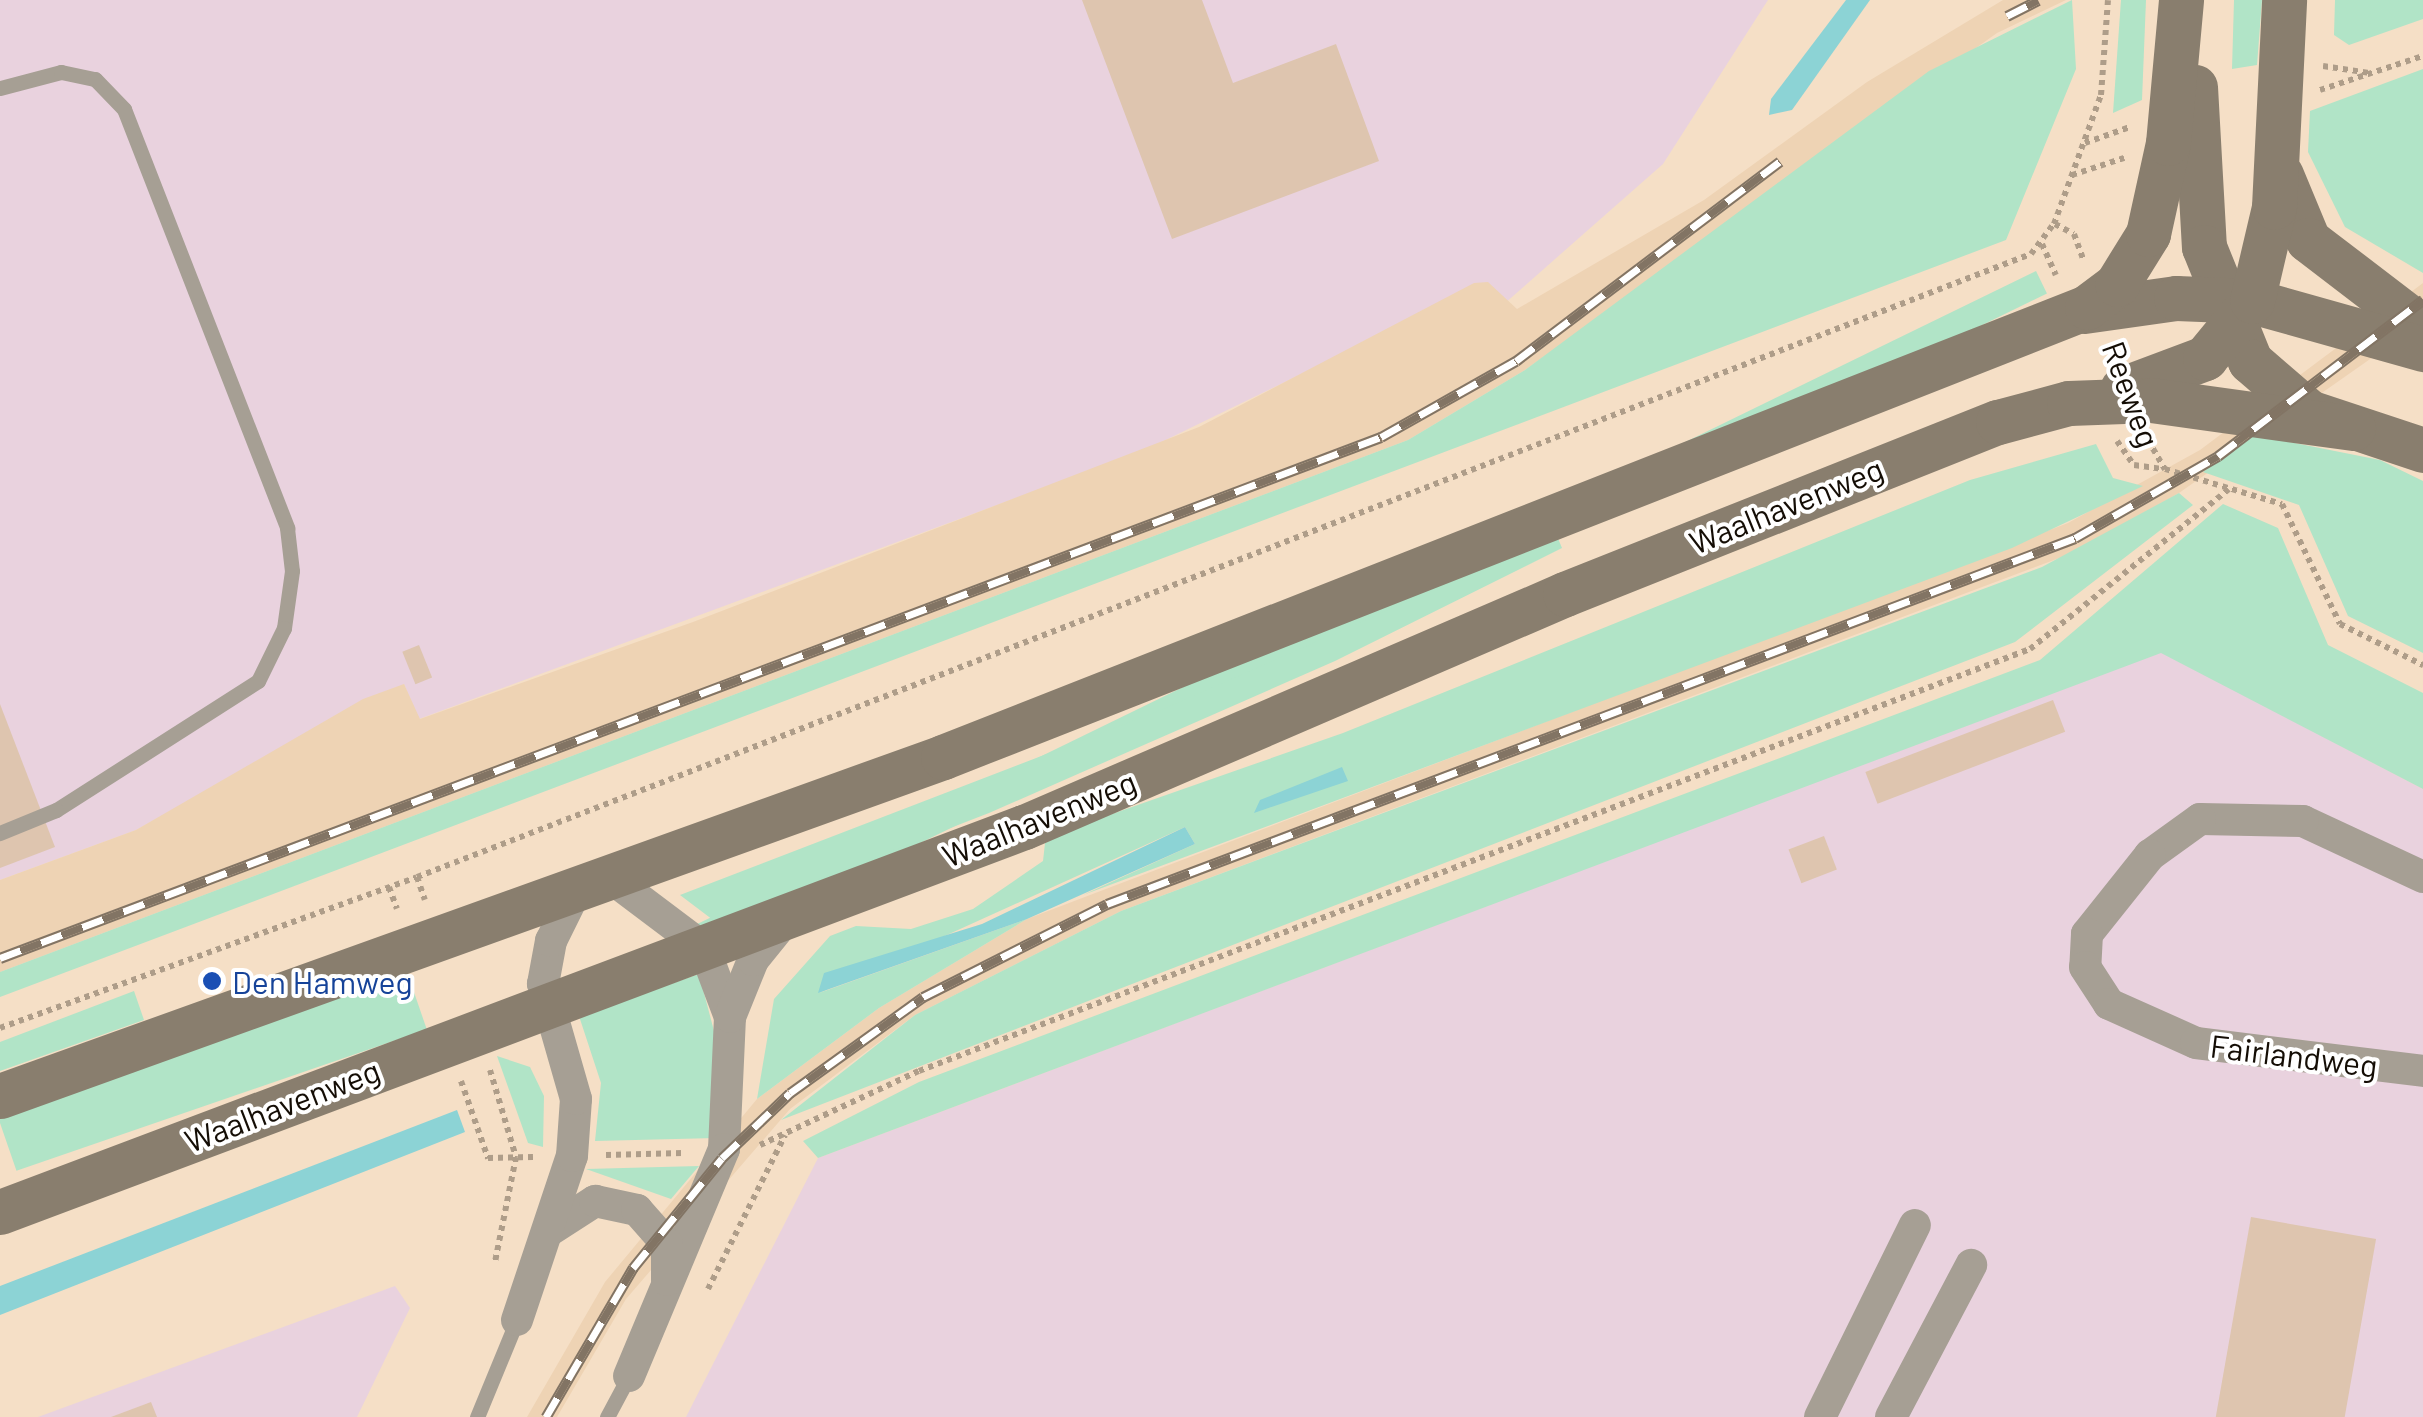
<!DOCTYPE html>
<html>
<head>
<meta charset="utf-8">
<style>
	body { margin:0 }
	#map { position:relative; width:2423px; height:1417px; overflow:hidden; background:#f5dfc6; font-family:Barlow,sans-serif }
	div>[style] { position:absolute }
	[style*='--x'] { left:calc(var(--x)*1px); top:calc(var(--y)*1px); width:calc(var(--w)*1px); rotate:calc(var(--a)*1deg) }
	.industrial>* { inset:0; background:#e9d2de }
	.built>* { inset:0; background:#eed3b4 }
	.green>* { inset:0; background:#b1e4c7; transform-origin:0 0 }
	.water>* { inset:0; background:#8cd3d5 }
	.building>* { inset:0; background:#dec5af; transform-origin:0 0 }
	.path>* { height:6px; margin-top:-3px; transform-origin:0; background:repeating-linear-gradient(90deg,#ae9d89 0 5px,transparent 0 10px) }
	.lane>* { height:15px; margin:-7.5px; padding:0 7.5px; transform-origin:7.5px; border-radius:7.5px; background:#a69f94 }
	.street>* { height:32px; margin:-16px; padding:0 16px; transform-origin:16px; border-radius:16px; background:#a69f94 }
	.secondary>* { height:45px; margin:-22.5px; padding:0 22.5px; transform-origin:22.5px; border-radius:22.5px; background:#897e6e }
	.rail>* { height:11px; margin-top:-5.5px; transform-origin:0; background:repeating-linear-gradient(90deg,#fff 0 22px,#827464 0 44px); box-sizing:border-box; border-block:2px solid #827464 }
	.dots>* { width:28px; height:28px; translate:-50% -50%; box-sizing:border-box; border:5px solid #fff; border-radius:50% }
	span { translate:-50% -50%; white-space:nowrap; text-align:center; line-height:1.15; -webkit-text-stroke:8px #fff; paint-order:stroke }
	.street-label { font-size:32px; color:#140d05 }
	.transit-label { font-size:32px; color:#164399 }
	.left { translate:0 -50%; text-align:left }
</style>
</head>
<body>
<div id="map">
	<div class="industrial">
		<div style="clip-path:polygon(0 0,1768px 0,1663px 164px,1504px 304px,1488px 283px,1143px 451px,419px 719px,404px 684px,136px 830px,0 880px)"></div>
		<div style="clip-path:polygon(2161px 652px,2423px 789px,2423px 1417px,686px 1417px,818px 1158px)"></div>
		<div style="clip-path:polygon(395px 1286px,410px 1308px,357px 1417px,38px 1417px)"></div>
	</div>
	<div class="built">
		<div style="clip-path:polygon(2003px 0,2066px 0,1997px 33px,1525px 370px,1408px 440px,0 972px,0 880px,136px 830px,363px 699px,404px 684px,420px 719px,693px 622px,1199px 427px,1474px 283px,1488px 282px,1517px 309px,1704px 200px,1867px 82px)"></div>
		<div style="clip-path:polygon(2423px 283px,2423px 322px,2179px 493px,2078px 551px,1121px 911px,915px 1015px,790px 1109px,626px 1299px,557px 1417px,527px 1417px,605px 1282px,757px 1099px,879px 1008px,1027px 919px,2068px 523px,2200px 450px)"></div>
	</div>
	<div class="green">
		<div style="clip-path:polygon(2072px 0,2076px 69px,2006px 240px,0 997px,0 972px,1408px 440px,1525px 370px,1929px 71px)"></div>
		<div style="clip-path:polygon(2121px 0,2146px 0,2142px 100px,2113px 113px)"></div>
		<div style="clip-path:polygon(2234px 0,2262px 0,2257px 65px,2232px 69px)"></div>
		<div style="clip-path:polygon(2335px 0,2423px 0,2423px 19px,2349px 45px,2334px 35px)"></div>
		<div style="clip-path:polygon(2423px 69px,2423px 273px,2345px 227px,2308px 152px,2310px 111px)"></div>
		<div style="left:2036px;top:271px;width:25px;height:1706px;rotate:64deg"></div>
		<div style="clip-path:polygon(2254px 435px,2380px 460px,2423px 481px,2423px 653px,2348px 616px,2299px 505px,2203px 472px)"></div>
		<div style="clip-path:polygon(2096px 444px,2113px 478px,2143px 486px,2012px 548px,1083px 895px,1195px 844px,1185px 827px,819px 993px,1027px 919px,879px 1008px,757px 1099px,774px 999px,830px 936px,856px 926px,911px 929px,973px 909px,1043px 861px,1045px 843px,1092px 821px,1343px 733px,1970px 480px)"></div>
		<div style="clip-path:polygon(2179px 493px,2193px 505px,2015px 642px,781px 1120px,915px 1015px,1121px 911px,2042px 567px)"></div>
		<div style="clip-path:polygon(2223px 504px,2278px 528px,2328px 645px,2423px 693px,2423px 789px,2161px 653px,818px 1158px,803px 1141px,919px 1082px,2040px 660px)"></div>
		<div style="clip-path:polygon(1557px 536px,1562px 548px,1335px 661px,989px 813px,713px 920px,680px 895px,1161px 710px)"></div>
		<div style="left:406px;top:969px;width:64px;height:434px;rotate:71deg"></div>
		<div style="clip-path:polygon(699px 974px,719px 1050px,716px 1138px,595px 1141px,601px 1083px,579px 1016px)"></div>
		<div style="clip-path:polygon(134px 991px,144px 1020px,0 1071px,0 1042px)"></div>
		<div style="clip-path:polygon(497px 1056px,530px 1067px,544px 1096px,543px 1147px,528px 1143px)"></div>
		<div style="clip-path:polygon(699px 1166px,671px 1199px,586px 1169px)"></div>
	</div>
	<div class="water">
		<div style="clip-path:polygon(1846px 0,1870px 0,1792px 110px,1769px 115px,1771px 99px)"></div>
		<div style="clip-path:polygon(1342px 767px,1348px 781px,1254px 813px,1260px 800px)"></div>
		<div style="clip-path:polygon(1185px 827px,1195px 844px,1027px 919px,818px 993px,824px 973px,982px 924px)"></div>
		<div style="clip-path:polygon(457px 1110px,465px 1132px,0 1315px,0 1286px)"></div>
	</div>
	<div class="building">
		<div style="clip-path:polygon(1082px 0,1202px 0,1233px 83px,1336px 44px,1379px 161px,1172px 239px)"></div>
		<div style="left:419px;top:645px;width:35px;height:18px;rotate:68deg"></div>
		<div style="left:2053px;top:700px;width:34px;height:201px;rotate:69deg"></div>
		<div style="clip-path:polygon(0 704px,55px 847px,0 868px)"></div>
		<div style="left:1824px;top:836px;width:36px;height:38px;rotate:69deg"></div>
		<div style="left:2251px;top:1217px;width:127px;height:203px;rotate:10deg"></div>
		<div style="clip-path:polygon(151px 1402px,157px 1417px,111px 1417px)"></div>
	</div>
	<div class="path">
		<div style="--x:2323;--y:66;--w:48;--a:8.5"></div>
		<div style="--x:2320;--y:90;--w:108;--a:-18.3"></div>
		<div style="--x:2085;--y:143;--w:48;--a:-19.6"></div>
		<div style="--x:2072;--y:175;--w:55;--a:-18.1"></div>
		<div style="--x:2055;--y:224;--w:21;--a:28"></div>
		<div style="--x:2074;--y:234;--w:27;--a:70"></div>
		<div style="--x:2042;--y:244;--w:34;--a:66"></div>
		<div style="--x:2148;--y:440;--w:34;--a:60"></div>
		<div style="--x:2165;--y:469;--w:122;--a:16.7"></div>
		<div style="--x:2282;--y:504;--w:133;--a:64.2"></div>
		<div style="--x:2340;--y:624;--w:93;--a:26.3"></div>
		<div style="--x:2117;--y:441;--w:29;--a:55"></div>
		<div style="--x:2134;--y:465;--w:28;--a:8"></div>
		<div style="--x:417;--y:877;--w:24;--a:71"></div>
		<div style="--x:389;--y:887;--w:23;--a:70"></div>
		<div style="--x:0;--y:1028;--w:443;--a:-19.9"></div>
		<div style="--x:417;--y:877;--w:1730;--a:-21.11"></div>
		<div style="--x:2031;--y:254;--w:38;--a:-53"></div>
		<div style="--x:2054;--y:224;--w:137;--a:-70"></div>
		<div style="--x:2101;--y:95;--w:95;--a:-85.8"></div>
		<div style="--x:490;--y:1070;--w:91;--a:73.4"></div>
		<div style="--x:516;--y:1157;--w:107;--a:101.3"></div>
		<div style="--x:461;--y:1081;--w:82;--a:70.7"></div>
		<div style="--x:488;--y:1158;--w:45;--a:-1.3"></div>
		<div style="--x:760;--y:1145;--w:175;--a:-25"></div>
		<div style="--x:919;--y:1071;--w:1188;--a:-20.8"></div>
		<div style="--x:2030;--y:649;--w:255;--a:-38.8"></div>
		<div style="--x:606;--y:1155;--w:77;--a:-1.5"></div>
		<div style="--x:708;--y:1289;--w:172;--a:-63.4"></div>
	</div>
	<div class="lane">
		<div style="--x:0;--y:88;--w:63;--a:-14.7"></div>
		<div style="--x:61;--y:72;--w:35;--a:12"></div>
		<div style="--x:95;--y:79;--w:42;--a:46"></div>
		<div style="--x:124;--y:109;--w:450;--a:68.7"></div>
		<div style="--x:287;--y:528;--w:43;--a:83.4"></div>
		<div style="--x:292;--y:571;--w:58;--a:98"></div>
		<div style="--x:284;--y:628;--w:59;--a:116.1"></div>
		<div style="--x:258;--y:681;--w:240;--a:147.4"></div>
		<div style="--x:56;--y:810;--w:61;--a:157.7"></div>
		<div style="--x:477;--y:1417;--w:105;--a:-67.6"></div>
		<div style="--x:607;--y:1417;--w:47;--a:-61.8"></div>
	</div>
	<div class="street">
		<div style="--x:607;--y:875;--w:121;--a:37"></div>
		<div style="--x:704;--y:948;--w:74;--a:69.4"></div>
		<div style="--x:730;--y:1017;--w:132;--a:92.6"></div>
		<div style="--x:724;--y:1149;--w:246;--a:112.7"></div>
		<div style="--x:2423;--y:877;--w:132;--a:-155"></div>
		<div style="--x:2303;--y:821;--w:103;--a:-178.9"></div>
		<div style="--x:2200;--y:819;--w:62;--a:144.2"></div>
		<div style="--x:2150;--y:855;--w:101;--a:128.6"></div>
		<div style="--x:2087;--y:934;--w:33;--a:93"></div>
		<div style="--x:2085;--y:967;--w:44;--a:57"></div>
		<div style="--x:2109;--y:1004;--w:95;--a:24.1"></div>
		<div style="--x:2196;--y:1043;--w:229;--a:7"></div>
		<div style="--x:730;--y:1017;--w:61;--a:-68"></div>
		<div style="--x:753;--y:960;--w:54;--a:-51"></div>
		<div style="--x:550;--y:1230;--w:54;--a:-32.8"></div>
		<div style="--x:595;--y:1201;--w:43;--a:12.1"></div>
		<div style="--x:637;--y:1210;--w:45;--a:48.6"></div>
		<div style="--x:667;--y:1244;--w:36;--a:90"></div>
		<div style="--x:517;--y:1320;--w:173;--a:-71.5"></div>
		<div style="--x:572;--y:1156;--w:57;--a:-86"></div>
		<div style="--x:576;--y:1099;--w:120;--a:-106"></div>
		<div style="--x:543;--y:984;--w:44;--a:-79.5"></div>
		<div style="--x:551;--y:941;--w:64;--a:-63.8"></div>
		<div style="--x:1820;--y:1417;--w:214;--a:-63.7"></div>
		<div style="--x:1891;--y:1417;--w:172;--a:-62.2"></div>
	</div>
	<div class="secondary">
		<div style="--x:2195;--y:87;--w:160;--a:86.8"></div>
		<div style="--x:2204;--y:247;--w:123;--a:68"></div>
		<div style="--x:2250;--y:361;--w:78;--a:40.8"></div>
		<div style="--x:2309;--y:412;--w:120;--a:18.4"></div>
		<div style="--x:2281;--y:175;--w:70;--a:67.4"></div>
		<div style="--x:2308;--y:240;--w:145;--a:37.4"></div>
		<div style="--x:2084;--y:311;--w:93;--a:-8"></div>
		<div style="--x:2176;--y:298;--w:76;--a:2.3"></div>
		<div style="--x:2252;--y:301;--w:178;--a:15.7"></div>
		<div style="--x:2122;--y:389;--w:89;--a:-20.5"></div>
		<div style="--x:2205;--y:358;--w:74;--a:-50.5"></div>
		<div style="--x:2252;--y:301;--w:97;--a:-76.8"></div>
		<div style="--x:2274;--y:207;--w:207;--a:-87.2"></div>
		<div style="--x:0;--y:1096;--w:1002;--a:-19.77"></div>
		<div style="--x:943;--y:757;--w:1229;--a:-21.47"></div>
		<div style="--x:2087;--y:307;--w:38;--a:-37"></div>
		<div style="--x:2117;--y:284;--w:59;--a:-58.2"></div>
		<div style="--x:2148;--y:234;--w:93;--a:-77.6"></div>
		<div style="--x:2168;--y:143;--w:144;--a:-84.8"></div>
		<div style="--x:0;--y:1212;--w:1094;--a:-20.61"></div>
		<div style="--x:1024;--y:827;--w:589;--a:-23.3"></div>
		<div style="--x:1565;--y:594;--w:466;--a:-21.7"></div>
		<div style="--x:1998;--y:422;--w:73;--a:-15"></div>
		<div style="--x:2069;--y:403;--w:82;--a:-2.1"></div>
		<div style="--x:2151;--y:400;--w:204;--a:7.9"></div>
	</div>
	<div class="rail">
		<div style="--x:2007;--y:16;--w:35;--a:-27"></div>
		<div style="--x:0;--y:958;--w:1476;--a:-20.67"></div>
		<div style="--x:1381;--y:437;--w:155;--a:-29.4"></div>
		<div style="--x:1516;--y:361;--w:331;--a:-37.1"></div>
		<div style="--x:546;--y:1417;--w:173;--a:-59.7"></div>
		<div style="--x:633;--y:1268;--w:141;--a:-51"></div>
		<div style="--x:722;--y:1158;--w:94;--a:-43.7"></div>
		<div style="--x:790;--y:1093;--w:164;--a:-35.8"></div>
		<div style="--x:923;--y:997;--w:206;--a:-26.8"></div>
		<div style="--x:1107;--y:904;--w:1035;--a:-20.71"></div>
		<div style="--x:2075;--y:538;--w:165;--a:-29.8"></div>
		<div style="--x:2218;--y:456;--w:258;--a:-37.3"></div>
	</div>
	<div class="dots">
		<div style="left:212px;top:981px;background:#1a4fb4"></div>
	</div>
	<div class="street-label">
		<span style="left:2132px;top:394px;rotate:70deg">Reeweg</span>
		<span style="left:1786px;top:505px;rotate:-22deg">Waalhavenweg</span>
		<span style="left:1039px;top:818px;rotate:-22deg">Waalhavenweg</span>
		<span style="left:2294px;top:1055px;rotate:7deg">Fairlandweg</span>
		<span style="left:282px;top:1105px;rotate:-21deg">Waalhavenweg</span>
	</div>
	<div class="transit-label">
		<span class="left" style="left:232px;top:981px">Den Hamweg</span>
	</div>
</div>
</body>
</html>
